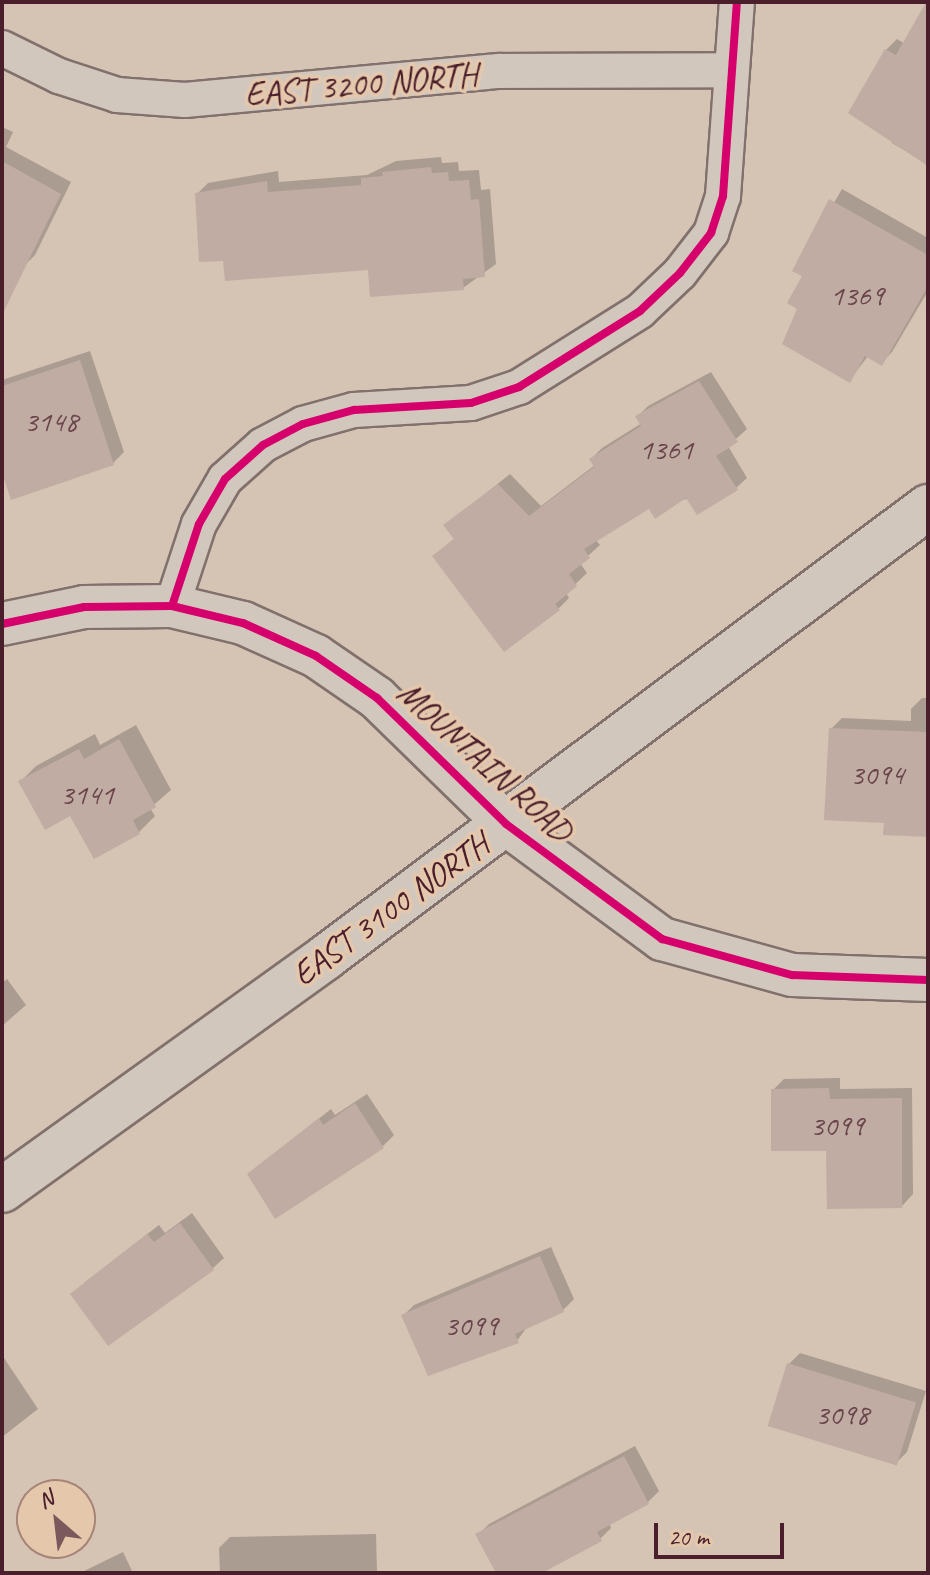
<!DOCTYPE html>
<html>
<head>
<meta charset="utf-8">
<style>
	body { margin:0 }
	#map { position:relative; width:930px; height:1575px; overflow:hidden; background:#d5c3b4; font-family:Caveat,sans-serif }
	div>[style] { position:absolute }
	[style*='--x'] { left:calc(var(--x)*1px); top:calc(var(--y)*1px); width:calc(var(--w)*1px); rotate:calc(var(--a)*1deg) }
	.shadow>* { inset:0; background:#0003 }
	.building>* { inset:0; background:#c0aca3; transform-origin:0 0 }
	.roads { filter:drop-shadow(2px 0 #81706c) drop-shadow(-2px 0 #81706c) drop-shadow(0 2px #81706c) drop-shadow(0 -2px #81706c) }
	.minor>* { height:34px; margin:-17px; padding:0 17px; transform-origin:17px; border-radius:17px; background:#d2c7bd }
	.tertiary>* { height:42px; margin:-21px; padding:0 21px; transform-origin:21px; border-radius:21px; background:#d2c7bd }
	.secondary>* { height:44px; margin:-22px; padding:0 22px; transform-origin:22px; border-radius:22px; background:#d2c7bd }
	.cycleway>* { height:8px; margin:-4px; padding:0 4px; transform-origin:4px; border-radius:4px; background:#d6006c }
	span { translate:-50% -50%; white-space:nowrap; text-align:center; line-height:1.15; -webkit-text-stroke:7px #e5c8ac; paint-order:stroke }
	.number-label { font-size:30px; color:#69444b }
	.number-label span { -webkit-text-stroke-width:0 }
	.street-label { font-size:34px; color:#4a1f2b }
	.frame { position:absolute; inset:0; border:4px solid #4a1f2b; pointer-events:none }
	.north { position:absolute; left:16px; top:1479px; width:80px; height:80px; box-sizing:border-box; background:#e5c8ac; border:2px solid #a78478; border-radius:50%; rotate:332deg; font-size:22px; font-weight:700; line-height:32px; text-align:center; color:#4a1f2b }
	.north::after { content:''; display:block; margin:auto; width:28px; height:36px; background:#7b585b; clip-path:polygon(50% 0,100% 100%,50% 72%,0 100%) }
	.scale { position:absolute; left:654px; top:1523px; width:130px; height:36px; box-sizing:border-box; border:4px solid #4a1f2b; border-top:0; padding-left:10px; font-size:24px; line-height:28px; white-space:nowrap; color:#4a1f2b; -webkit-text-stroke:6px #e5c8ac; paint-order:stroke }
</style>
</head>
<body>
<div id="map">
	<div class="shadow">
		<div style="clip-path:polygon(928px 10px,928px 164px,892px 143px,886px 50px,897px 39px,905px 44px)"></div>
		<div style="clip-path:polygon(2px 127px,13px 132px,6px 147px,71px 182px,35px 255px,24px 266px,2px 256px)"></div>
		<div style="clip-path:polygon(441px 157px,442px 163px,458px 162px,459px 171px,479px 170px,481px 190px,490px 189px,496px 264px,463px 288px,370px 268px,225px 259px,197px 194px,208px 183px,278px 171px,279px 182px,367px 175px,396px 161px)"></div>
		<div style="clip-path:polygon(842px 189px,928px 238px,928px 291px,892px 352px,881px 363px,868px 356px,849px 381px,799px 308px,805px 276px,795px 270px)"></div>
		<div style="clip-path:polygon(90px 351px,124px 452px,113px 463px,2px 465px,2px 380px)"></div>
		<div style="clip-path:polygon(711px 372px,747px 429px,728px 446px,747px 478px,736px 488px,650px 507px,596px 540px,600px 545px,580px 563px,587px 573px,566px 593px,569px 598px,558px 609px,434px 556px,455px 538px,446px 525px,510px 474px,541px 506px,595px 465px,591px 459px,602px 448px,642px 423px,637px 417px,648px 406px)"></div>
		<div style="clip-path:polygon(922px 698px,928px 698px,928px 833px,886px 821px,831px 729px,842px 718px,911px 721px,911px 709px)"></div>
		<div style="clip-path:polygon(136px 725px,171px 790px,150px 808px,155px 816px,139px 832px,71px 813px,21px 781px,36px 766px,95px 734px,100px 745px)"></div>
		<div style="clip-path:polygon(7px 979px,26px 1005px,2px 1026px,2px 983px)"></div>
		<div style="clip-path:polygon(840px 1078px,840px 1089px,912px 1088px,913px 1194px,902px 1206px,828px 1149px,773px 1090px,784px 1079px)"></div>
		<div style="clip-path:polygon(367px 1094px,394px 1135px,383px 1146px,249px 1174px,331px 1109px,335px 1115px)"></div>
		<div style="clip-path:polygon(192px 1213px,224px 1258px,213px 1268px,84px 1283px,159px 1225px,165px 1233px)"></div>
		<div style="clip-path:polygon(551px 1247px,574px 1299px,563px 1310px,527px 1327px,517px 1341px,403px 1316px,414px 1305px)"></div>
		<div style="clip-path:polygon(800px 1353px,926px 1391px,907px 1452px,896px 1463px,789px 1364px)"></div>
		<div style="clip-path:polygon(2px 1355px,38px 1409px,2px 1437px)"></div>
		<div style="clip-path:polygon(635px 1446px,659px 1491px,648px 1502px,609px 1523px,611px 1528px,600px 1539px,538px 1573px,498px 1573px,478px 1535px,489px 1524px)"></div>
		<div style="clip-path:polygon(376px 1534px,377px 1573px,220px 1573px,219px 1548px,230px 1537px)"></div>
		<div style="clip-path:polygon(123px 1552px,133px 1573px,80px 1573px)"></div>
	</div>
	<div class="building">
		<div style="clip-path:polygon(926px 2px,928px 2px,928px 166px,848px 113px,885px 49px,896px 55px)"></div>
		<div style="clip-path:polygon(2px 161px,61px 194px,2px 315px)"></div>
		<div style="clip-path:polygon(431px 167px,432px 173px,448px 172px,449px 181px,469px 180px,471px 200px,479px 199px,485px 277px,463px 279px,464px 290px,370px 297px,368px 270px,225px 281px,223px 261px,199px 262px,195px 193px,267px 181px,268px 192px,361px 185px,361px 178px,383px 176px,382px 172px)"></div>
		<div style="clip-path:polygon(829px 199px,928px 255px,928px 286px,882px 366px,865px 356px,850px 383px,782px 344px,797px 309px,787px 303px,802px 276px,792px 271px)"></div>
		<div style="clip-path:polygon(80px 360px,114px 465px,11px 500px,2px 472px,2px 386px)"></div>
		<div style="clip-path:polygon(699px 381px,738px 442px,716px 456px,738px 490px,697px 515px,686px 498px,655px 519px,649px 509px,584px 549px,590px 558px,569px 574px,577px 586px,555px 604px,560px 610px,504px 652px,432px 556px,454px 539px,443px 525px,498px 484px,529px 516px,594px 467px,589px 459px,641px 426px,635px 416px)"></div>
		<div style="clip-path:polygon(829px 728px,928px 732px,928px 837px,883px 835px,884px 823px,824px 820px)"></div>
		<div style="clip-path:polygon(119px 739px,156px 807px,133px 820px,140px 834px,94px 859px,70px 816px,45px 830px,18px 781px,79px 749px,84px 759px)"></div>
		<div style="clip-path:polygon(829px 1088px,830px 1099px,902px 1098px,902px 1208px,827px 1209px,826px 1151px,771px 1151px,771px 1089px)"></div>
		<div style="clip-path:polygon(355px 1103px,384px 1148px,275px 1219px,247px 1174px,319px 1118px,323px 1125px)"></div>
		<div style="clip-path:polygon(180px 1223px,214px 1270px,108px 1346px,70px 1294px,147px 1234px,154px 1242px)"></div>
		<div style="clip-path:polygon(540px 1256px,564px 1312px,515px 1334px,519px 1343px,428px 1376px,401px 1315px)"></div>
		<div style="left:787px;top:1363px;width:135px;height:66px;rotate:17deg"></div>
		<div style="clip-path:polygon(624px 1456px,649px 1504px,597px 1532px,602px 1541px,542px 1573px,496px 1573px,475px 1534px)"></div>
	</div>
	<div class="roads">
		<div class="minor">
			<div style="--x:2;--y:48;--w:64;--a:26.2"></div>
			<div style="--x:59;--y:76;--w:61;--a:18.1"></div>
			<div style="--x:117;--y:95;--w:68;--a:4.2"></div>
			<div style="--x:185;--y:100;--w:316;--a:-5.3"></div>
			<div style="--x:500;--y:71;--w:231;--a:-0.2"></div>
			<div style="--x:172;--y:606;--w:86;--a:-71.8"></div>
			<div style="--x:199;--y:524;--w:52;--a:-60"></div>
			<div style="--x:225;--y:479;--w:51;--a:-41.8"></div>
			<div style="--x:263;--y:445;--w:45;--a:-27.7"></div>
			<div style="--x:303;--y:424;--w:53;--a:-15.4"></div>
			<div style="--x:354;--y:410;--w:117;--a:-3.4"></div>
			<div style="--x:471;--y:403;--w:51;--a:-18.4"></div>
			<div style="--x:519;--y:387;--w:143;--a:-32.1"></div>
			<div style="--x:640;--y:311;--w:55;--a:-43.5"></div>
			<div style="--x:680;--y:273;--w:51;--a:-52.2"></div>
			<div style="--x:711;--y:233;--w:39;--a:-72"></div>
			<div style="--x:723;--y:196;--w:195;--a:-85.9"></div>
		</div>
		<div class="tertiary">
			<div style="--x:2;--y:624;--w:84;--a:-11.7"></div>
			<div style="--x:84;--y:607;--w:88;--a:-0.7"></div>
			<div style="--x:172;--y:606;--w:73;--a:13.5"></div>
			<div style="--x:243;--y:623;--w:80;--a:24.3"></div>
			<div style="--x:316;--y:656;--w:74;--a:34.5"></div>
			<div style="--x:377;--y:698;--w:180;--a:44.3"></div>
			<div style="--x:506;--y:824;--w:194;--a:36.4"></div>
			<div style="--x:662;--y:939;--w:135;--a:15.5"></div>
			<div style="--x:792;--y:975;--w:136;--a:2.1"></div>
		</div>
		<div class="secondary">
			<div style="--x:2;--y:1190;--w:399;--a:-35.7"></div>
			<div style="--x:326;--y:957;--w:752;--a:-36.78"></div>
		</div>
	</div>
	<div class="cycleway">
		<div style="--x:172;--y:606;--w:86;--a:-71.8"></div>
		<div style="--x:199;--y:524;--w:52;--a:-60"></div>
		<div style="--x:225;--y:479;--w:51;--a:-41.8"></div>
		<div style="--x:263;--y:445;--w:45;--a:-27.7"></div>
		<div style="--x:303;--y:424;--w:53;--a:-15.4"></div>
		<div style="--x:354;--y:410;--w:117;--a:-3.4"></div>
		<div style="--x:471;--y:403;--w:51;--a:-18.4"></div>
		<div style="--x:519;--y:387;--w:143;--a:-32.1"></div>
		<div style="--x:640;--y:311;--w:55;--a:-43.5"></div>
		<div style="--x:680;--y:273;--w:51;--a:-52.2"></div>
		<div style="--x:711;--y:233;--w:39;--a:-72"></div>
		<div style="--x:723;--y:196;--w:195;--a:-85.9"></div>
		<div style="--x:2;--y:624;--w:84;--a:-11.7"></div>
		<div style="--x:84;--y:607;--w:88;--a:-0.7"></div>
		<div style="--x:172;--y:606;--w:73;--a:13.5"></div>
		<div style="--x:243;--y:623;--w:80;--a:24.3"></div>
		<div style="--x:316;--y:656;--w:74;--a:34.5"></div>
		<div style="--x:377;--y:698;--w:180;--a:44.3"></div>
		<div style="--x:506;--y:824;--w:194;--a:36.4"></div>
		<div style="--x:662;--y:939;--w:135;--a:15.5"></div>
		<div style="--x:792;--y:975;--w:136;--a:2.1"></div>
	</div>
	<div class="number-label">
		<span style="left:857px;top:295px">1369</span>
		<span style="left:51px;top:421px">3148</span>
		<span style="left:666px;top:449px">1361</span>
		<span style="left:877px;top:774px">3094</span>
		<span style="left:87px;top:794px">3141</span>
		<span style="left:837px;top:1125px">3099</span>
		<span style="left:471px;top:1325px">3099</span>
		<span style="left:842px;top:1414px">3098</span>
	</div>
	<div class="street-label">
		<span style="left:361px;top:84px;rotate:-5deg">EAST 3200 NORTH</span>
		<span style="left:485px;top:761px;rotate:42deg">MOUNTAIN ROAD</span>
		<span style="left:390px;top:909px;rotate:-36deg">EAST 3100 NORTH</span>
	</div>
	<div class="frame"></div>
	<div class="north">N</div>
	<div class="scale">20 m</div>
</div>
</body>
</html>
